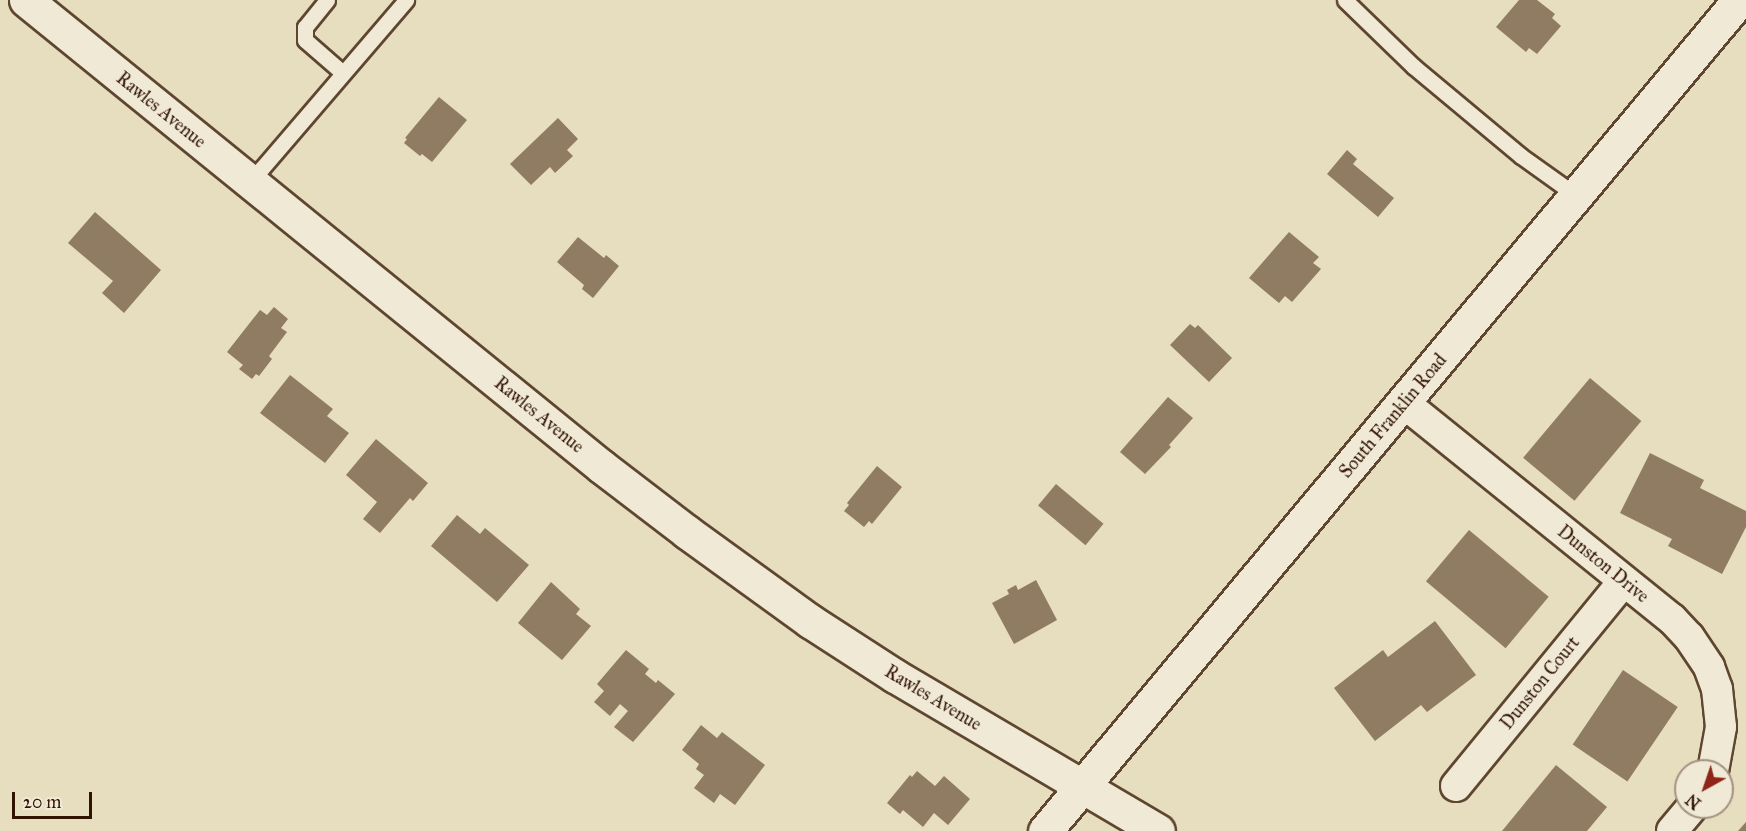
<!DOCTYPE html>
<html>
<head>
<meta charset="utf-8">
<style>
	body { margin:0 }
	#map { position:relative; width:1746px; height:831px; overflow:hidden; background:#e7ddbf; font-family:"IM FELL Great Primer",serif }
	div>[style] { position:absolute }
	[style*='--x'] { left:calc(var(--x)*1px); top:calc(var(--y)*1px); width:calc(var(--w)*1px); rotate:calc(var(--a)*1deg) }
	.building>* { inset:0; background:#8f7c63; transform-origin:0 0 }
	.roads { filter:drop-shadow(2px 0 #5e4630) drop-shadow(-2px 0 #5e4630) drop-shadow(0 2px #5e4630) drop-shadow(0 -2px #5e4630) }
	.service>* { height:15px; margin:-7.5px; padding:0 7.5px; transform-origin:7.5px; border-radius:7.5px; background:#efe9d5 }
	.minor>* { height:30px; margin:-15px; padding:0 15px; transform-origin:15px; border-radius:15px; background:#efe9d5 }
	.tertiary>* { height:33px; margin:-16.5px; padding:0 16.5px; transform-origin:16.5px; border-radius:16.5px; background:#efe9d5 }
	.secondary>* { height:33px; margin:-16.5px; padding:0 16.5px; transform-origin:16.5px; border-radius:16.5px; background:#efe9d5 }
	span { translate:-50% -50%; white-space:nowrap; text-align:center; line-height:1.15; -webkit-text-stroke:4.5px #efe9d5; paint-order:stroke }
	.street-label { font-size:18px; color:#301300 }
	.north { position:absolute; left:1674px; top:759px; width:60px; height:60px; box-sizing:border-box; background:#efe9d5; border:2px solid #a39380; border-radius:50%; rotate:220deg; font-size:16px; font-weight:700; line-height:24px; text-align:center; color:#301300 }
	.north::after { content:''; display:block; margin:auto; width:21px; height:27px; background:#8f2418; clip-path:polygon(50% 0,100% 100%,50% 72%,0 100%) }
	.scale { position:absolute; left:12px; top:792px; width:80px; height:27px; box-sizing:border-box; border:3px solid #301300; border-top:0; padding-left:8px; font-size:18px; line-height:21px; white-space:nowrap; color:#301300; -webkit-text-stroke:4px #efe9d5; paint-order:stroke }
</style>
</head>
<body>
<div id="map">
	<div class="building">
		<div style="clip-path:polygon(1519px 0,1537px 0,1555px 14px,1552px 18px,1561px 26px,1537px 54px,1529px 48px,1526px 52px,1496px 27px)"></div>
		<div style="clip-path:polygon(439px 97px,467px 120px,432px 162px,422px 154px,420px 156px,404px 143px,407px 139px,405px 138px)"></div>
		<div style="clip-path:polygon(558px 118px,578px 139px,567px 150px,573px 156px,555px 173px,550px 167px,531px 185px,510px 164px)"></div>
		<div style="clip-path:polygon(1347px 150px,1357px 159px,1353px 164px,1394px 198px,1378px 217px,1327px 174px)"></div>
		<div style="clip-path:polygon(95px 212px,161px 270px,124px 313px,102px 293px,113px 281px,68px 243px)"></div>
		<div style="clip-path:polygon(1289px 232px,1319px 257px,1313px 263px,1321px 269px,1292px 302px,1285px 296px,1279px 303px,1249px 278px)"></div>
		<div style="clip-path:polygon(578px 237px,604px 258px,606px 255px,619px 266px,593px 298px,582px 289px,584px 285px,557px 262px)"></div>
		<div style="clip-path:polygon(274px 307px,288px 319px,281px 328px,287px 332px,269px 356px,272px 359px,259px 376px,256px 374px,252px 379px,239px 369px,243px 365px,227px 352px,260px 310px,267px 315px)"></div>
		<div style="clip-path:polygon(1190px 324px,1195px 328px,1198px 325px,1232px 358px,1209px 382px,1170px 345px)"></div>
		<div style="clip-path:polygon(290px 375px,333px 409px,327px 416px,349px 433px,325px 463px,260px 413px)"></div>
		<div style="left:1590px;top:378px;width:67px;height:104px;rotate:40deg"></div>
		<div style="clip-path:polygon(1168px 397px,1193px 418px,1169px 445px,1171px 447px,1145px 474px,1120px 452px)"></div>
		<div style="clip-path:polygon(376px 439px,428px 483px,413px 501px,410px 498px,380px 533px,363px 519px,377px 502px,346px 475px)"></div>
		<div style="clip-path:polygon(1650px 453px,1704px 480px,1700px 488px,1746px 511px,1746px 527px,1722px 574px,1668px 546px,1672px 539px,1620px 513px)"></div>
		<div style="clip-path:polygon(877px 466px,902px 487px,872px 524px,869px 521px,864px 527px,844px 511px,849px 505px,847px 503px)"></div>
		<div style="left:1056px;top:484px;width:62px;height:28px;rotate:40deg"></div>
		<div style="clip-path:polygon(457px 515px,480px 534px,485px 528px,529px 565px,497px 602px,431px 546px)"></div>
		<div style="left:1469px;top:530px;width:104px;height:67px;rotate:40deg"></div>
		<div style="clip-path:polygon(1036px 580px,1057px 620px,1014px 644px,992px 603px,1009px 594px,1007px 590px,1016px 585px,1018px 590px)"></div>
		<div style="clip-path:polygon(551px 582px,580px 609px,576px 614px,591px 626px,562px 660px,518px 623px)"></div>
		<div style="clip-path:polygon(1435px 621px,1476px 675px,1427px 712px,1421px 705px,1375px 741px,1334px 688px,1383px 650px,1388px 657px)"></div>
		<div style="clip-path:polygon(626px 650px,649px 669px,645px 674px,656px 683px,658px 680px,675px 694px,633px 742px,614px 727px,628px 711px,620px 704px,610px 716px,594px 702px,604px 691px,597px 684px)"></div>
		<div style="left:1623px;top:670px;width:66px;height:90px;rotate:34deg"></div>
		<div style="clip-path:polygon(701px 725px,717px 738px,722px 732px,765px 765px,735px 805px,720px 794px,714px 803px,694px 788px,704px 775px,696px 769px,699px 764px,682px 750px)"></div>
		<div style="clip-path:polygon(1556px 765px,1607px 807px,1587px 831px,1502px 831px)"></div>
		<div style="clip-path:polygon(917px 771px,935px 786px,944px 776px,970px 799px,948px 825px,934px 813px,923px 827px,903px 810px,900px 814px,887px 803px,910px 775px,912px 777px)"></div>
		<div style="clip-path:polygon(1746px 822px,1746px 831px,1738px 831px)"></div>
	</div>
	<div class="roads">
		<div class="service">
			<div style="--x:327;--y:0;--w:35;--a:129"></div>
			<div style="--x:305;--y:27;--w:13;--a:90"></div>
			<div style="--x:305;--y:40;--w:50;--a:41"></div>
			<div style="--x:1345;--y:0;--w:95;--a:44.1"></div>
			<div style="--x:1413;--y:66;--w:141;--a:39.8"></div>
			<div style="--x:1521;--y:156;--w:69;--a:35.5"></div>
			<div style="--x:250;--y:182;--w:240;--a:-49.4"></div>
		</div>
		<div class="minor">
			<div style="--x:1404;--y:403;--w:344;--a:38.9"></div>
			<div style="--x:1672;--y:619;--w:25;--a:47"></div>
			<div style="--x:1689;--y:637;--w:36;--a:56"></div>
			<div style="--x:1709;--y:667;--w:23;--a:70"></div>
			<div style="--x:1717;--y:689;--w:38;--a:84"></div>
			<div style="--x:1721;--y:727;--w:45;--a:100.3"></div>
			<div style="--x:1456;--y:786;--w:265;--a:-50.7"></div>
			<div style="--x:1672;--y:831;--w:31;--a:-50"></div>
		</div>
		<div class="tertiary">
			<div style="--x:26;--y:0;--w:742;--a:39.03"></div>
			<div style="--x:602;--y:467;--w:107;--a:37.4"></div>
			<div style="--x:687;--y:532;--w:152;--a:35.9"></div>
			<div style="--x:810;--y:621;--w:101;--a:32.9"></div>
			<div style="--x:895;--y:676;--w:305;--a:30.5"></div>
		</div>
		<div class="secondary">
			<div style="--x:1045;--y:831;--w:1083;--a:-50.13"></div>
		</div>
	</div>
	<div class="street-label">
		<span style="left:161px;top:110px;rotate:39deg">Rawles Avenue</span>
		<span style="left:539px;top:415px;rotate:39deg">Rawles Avenue</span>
		<span style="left:1393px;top:416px;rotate:-50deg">South Franklin Road</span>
		<span style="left:1603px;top:564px;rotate:39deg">Dunston Drive</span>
		<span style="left:1540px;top:683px;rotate:-51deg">Dunston Court</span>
		<span style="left:933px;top:698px;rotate:31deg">Rawles Avenue</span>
	</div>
	<div class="north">N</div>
	<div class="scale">20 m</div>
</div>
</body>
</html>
